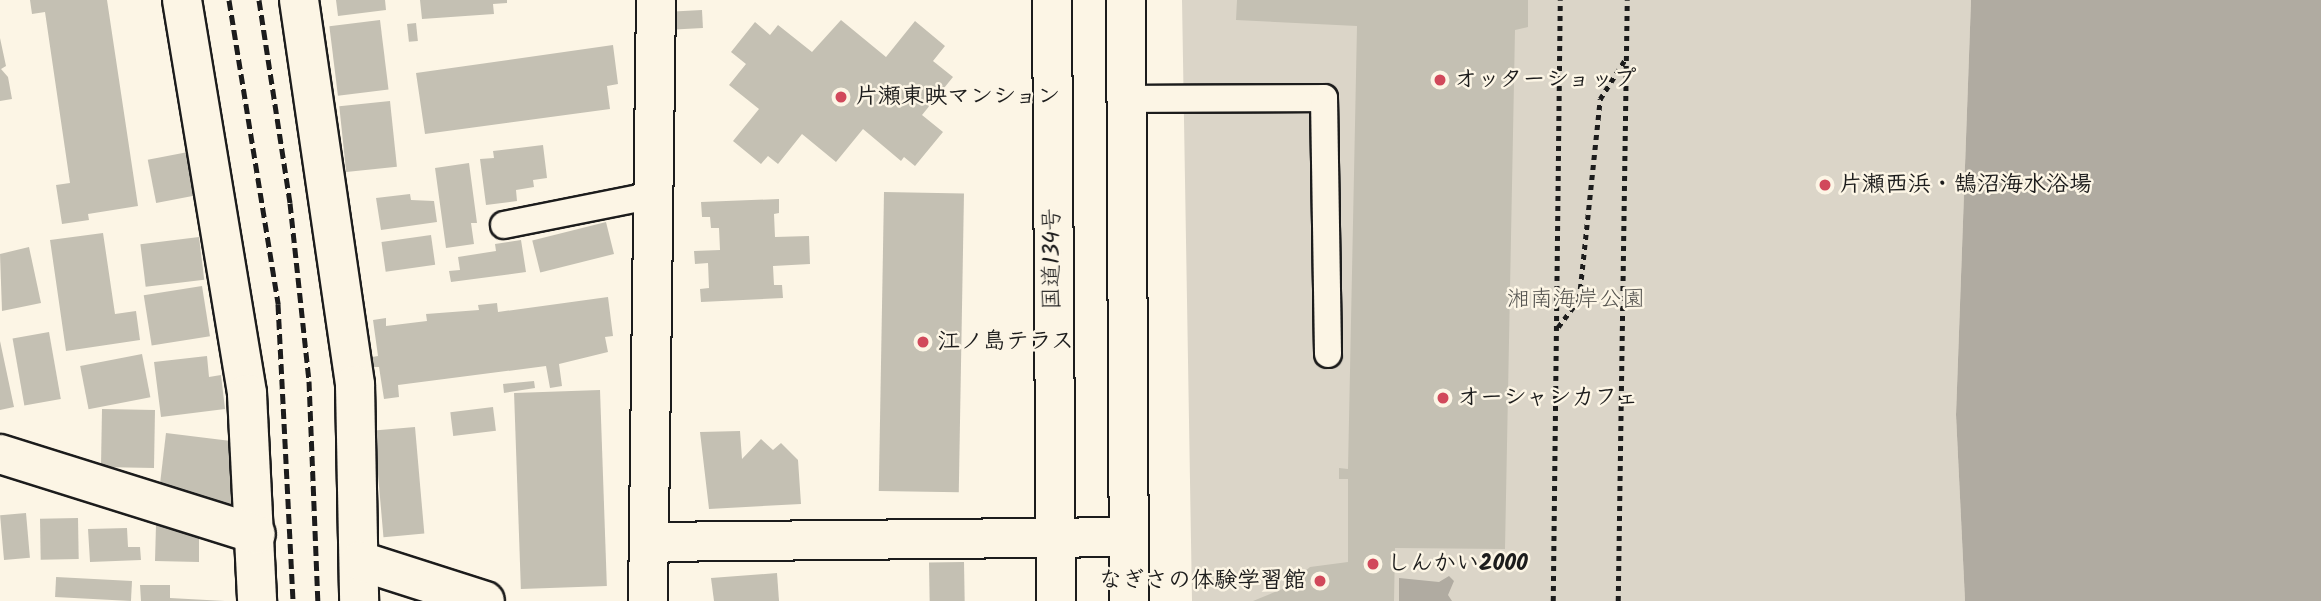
<!DOCTYPE html>
<html>
<head>
<meta charset="utf-8">
<style>
	body { margin:0 }
	#map { position:relative; width:2321px; height:601px; overflow:hidden; background:#fcf5e5; font-family:Kalam,"Klee One",sans-serif }
	div>[style] { position:absolute }
	[style*='--x'] { left:calc(var(--x)*1px); top:calc(var(--y)*1px); width:calc(var(--w)*1px); rotate:calc(var(--a)*1deg) }
	.green>* { inset:0; background:#dbd5c8 }
	.water>* { inset:0; background:#b0aba1 }
	.building>* { inset:0; background:#c4c0b3; transform-origin:0 0 }
	.path>* { height:4.5px; margin-top:-2.25px; transform-origin:0; background:repeating-linear-gradient(90deg,#1c1c1c 0 5px,transparent 0 10px) }
	.roads { filter:drop-shadow(2px 0 #1c1c1c) drop-shadow(-2px 0 #1c1c1c) drop-shadow(0 2px #1c1c1c) drop-shadow(0 -2px #1c1c1c) }
	.service>* { height:26px; margin:-13px; padding:0 13px; transform-origin:13px; border-radius:13px; background:#fcf5e5 }
	.minor>* { height:38px; margin:-19px; padding:0 19px; transform-origin:19px; border-radius:19px; background:#fcf5e5 }
	.trunk>* { height:38px; margin:-19px; padding:0 19px; transform-origin:19px; border-radius:19px; background:#fcf5e5 }
	.rail>* { height:5px; margin-top:-2.5px; transform-origin:0; background:repeating-linear-gradient(90deg,#1c1c1c 0 10px,transparent 0 15px) }
	.dots>* { width:19px; height:19px; translate:-50% -50%; box-sizing:border-box; border:4px solid #fcf5e5; border-radius:50% }
	span { translate:-50% -50%; white-space:nowrap; text-align:center; line-height:1.15; -webkit-text-stroke:5px #fcf5e5; paint-order:stroke }
	.poi-label { font-size:23px; color:#1c1c1c; font-weight:700 }
	.left { translate:0 -50%; text-align:left }
	.right { translate:-100% -50%; text-align:right }
	.street-label { font-size:23px; color:#1c1c1c }
	.park-label { font-size:23px; color:#555450 }
</style>
</head>
<body>
<div id="map">
	<div class="green">
		<div style="clip-path:polygon(1182px 0,1971px 0,1956px 415px,1965px 601px,1192px 601px)"></div>
	</div>
	<div class="water">
		<div style="clip-path:polygon(1971px 0,2321px 0,2321px 601px,1965px 601px,1956px 415px)"></div>
		<div style="clip-path:polygon(1449px 576px,1454px 581px,1448px 595px,1452px 601px,1399px 601px,1399px 578px,1439px 582px)"></div>
	</div>
	<div class="building">
		<div style="clip-path:polygon(30px 0,107px 0,138px 206px,88px 214px,89px 220px,62px 224px,56px 185px,70px 183px,45px 12px,32px 14px)"></div>
		<div style="clip-path:polygon(336px 0,385px 0,386px 10px,338px 16px)"></div>
		<div style="clip-path:polygon(420px 0,507px 0,507px 3px,493px 4px,494px 14px,422px 19px)"></div>
		<div style="clip-path:polygon(1237px 0,1528px 0,1528px 27px,1515px 30px,1505px 549px,1395px 548px,1394px 601px,1253px 601px,1287px 587px,1310px 567px,1348px 562px,1348px 479px,1339px 479px,1339px 468px,1348px 469px,1357px 26px,1236px 20px)"></div>
		<div style="left:702px;top:10px;width:18px;height:33px;rotate:87deg"></div>
		<div style="left:380px;top:20px;width:70px;height:51px;rotate:83deg"></div>
		<div style="clip-path:polygon(841px 20px,886px 57px,915px 21px,945px 46px,933px 61px,953px 77px,922px 115px,943px 132px,915px 166px,904px 157px,901px 161px,863px 129px,836px 162px,802px 134px,778px 164px,768px 156px,761px 164px,733px 141px,759px 109px,729px 85px,746px 64px,731px 52px,755px 22px,770px 35px,778px 25px,812px 52px)"></div>
		<div style="left:416px;top:23px;width:18px;height:9px;rotate:84deg"></div>
		<div style="clip-path:polygon(0 38px,6px 66px,1px 69px,8px 77px,12px 99px,0 101px)"></div>
		<div style="clip-path:polygon(613px 45px,618px 84px,607px 86px,610px 109px,425px 134px,416px 73px)"></div>
		<div style="left:390px;top:101px;width:66px;height:51px;rotate:84deg"></div>
		<div style="clip-path:polygon(543px 145px,547px 178px,533px 180px,534px 187px,516px 190px,517px 201px,486px 205px,480px 159px,494px 158px,493px 151px)"></div>
		<div style="left:188px;top:152px;width:44px;height:41px;rotate:79deg"></div>
		<div style="clip-path:polygon(469px 163px,477px 223px,471px 223px,474px 244px,446px 248px,435px 168px)"></div>
		<div style="left:884px;top:192px;width:80px;height:299px;rotate:1deg"></div>
		<div style="clip-path:polygon(410px 194px,411px 200px,434px 201px,437px 222px,381px 230px,376px 198px)"></div>
		<div style="clip-path:polygon(779px 199px,779px 213px,774px 214px,775px 237px,809px 236px,810px 264px,773px 266px,774px 285px,782px 285px,783px 298px,701px 302px,700px 289px,709px 288px,708px 263px,695px 264px,694px 251px,720px 250px,719px 228px,711px 228px,710px 217px,702px 217px,701px 202px)"></div>
		<div style="left:606px;top:222px;width:33px;height:76px;rotate:76deg"></div>
		<div style="clip-path:polygon(103px 233px,115px 314px,136px 311px,140px 340px,66px 351px,50px 240px)"></div>
		<div style="left:431px;top:235px;width:30px;height:50px;rotate:82deg"></div>
		<div style="left:199px;top:237px;width:43px;height:59px;rotate:83deg"></div>
		<div style="clip-path:polygon(521px 240px,526px 272px,451px 282px,449px 271px,460px 270px,458px 257px,496px 251px,495px 244px)"></div>
		<div style="clip-path:polygon(29px 247px,41px 303px,2px 311px,0 254px)"></div>
		<div style="left:202px;top:286px;width:51px;height:59px;rotate:81deg"></div>
		<div style="clip-path:polygon(608px 297px,613px 336px,605px 337px,608px 352px,559px 364px,562px 386px,550px 388px,546px 366px,398px 385px,399px 397px,384px 399px,379px 367px,373px 367px,372px 357px,378px 356px,373px 320px,386px 318px,386px 326px,427px 321px,426px 314px,479px 310px,478px 305px,497px 303px,498px 312px)"></div>
		<div style="left:49px;top:332px;width:68px;height:37px;rotate:80deg"></div>
		<div style="clip-path:polygon(0 341px,14px 407px,0 410px)"></div>
		<div style="left:142px;top:354px;width:44px;height:63px;rotate:79deg"></div>
		<div style="clip-path:polygon(207px 356px,209px 377px,221px 375px,225px 409px,161px 417px,154px 362px)"></div>
		<div style="clip-path:polygon(534px 381px,535px 388px,504px 393px,503px 384px)"></div>
		<div style="left:600px;top:390px;width:196px;height:86px;rotate:88deg"></div>
		<div style="left:493px;top:407px;width:24px;height:43px;rotate:83deg"></div>
		<div style="left:155px;top:410px;width:58px;height:53px;rotate:91deg"></div>
		<div style="left:415px;top:427px;width:107px;height:41px;rotate:85deg"></div>
		<div style="clip-path:polygon(740px 431px,742px 459px,761px 439px,773px 450px,781px 443px,798px 460px,801px 504px,709px 509px,700px 432px)"></div>
		<div style="clip-path:polygon(166px 433px,239px 442px,238px 505px,194px 500px,160px 484px)"></div>
		<div style="left:26px;top:513px;width:45px;height:26px;rotate:85deg"></div>
		<div style="left:78px;top:518px;width:41px;height:38px;rotate:89deg"></div>
		<div style="clip-path:polygon(156px 525px,177px 526px,199px 538px,199px 562px,155px 561px)"></div>
		<div style="clip-path:polygon(127px 528px,128px 547px,140px 547px,141px 560px,90px 562px,88px 529px)"></div>
		<div style="left:964px;top:562px;width:39px;height:35px;rotate:89deg"></div>
		<div style="clip-path:polygon(777px 573px,779px 601px,714px 601px,711px 578px)"></div>
		<div style="left:132px;top:581px;width:20px;height:76px;rotate:93deg"></div>
		<div style="clip-path:polygon(140px 585px,170px 585px,170px 598px,225px 601px,141px 601px)"></div>
	</div>
	<div class="path">
		<div style="--x:1558;--y:327;--w:35;--a:-53"></div>
		<div style="--x:1579;--y:299;--w:201;--a:-84"></div>
		<div style="--x:1600;--y:99;--w:49;--a:-57.6"></div>
		<div style="--x:1553;--y:601;--w:601;--a:-89.33"></div>
		<div style="--x:1618;--y:601;--w:601;--a:-89.14"></div>
	</div>
	<div class="roads">
		<div class="service">
			<div style="--x:1126;--y:99;--w:198;--a:-0.3"></div>
			<div style="--x:1324;--y:98;--w:256;--a:89.1"></div>
			<div style="--x:504;--y:225;--w:153;--a:-11.3"></div>
		</div>
		<div class="minor">
			<div style="--x:182;--y:0;--w:399;--a:80.6"></div>
			<div style="--x:247;--y:394;--w:207;--a:87.2"></div>
			<div style="--x:299;--y:0;--w:389;--a:81.7"></div>
			<div style="--x:355;--y:385;--w:216;--a:88.9"></div>
			<div style="--x:0;--y:454;--w:268;--a:17.4"></div>
			<div style="--x:650;--y:542;--w:478;--a:-0.6"></div>
			<div style="--x:360;--y:561;--w:131;--a:17.7"></div>
			<div style="--x:648;--y:601;--w:601;--a:-89.24"></div>
		</div>
		<div class="trunk">
			<div style="--x:1052;--y:0;--w:601;--a:89.62"></div>
			<div style="--x:1126;--y:0;--w:601;--a:89.71"></div>
		</div>
	</div>
	<div class="rail">
		<div style="--x:229;--y:0;--w:308;--a:80.8"></div>
		<div style="--x:278;--y:304;--w:297;--a:87.1"></div>
		<div style="--x:259;--y:0;--w:205;--a:81.3"></div>
		<div style="--x:290;--y:203;--w:179;--a:83.9"></div>
		<div style="--x:309;--y:381;--w:220;--a:87.7"></div>
	</div>
	<div class="dots">
		<div style="left:1440px;top:80px;background:#d1495b"></div>
		<div style="left:841px;top:97px;background:#d1495b"></div>
		<div style="left:1825px;top:185px;background:#d1495b"></div>
		<div style="left:923px;top:342px;background:#d1495b"></div>
		<div style="left:1443px;top:398px;background:#d1495b"></div>
		<div style="left:1373px;top:564px;background:#d1495b"></div>
		<div style="left:1320px;top:581px;background:#d1495b"></div>
	</div>
	<div class="poi-label">
		<span class="left" style="left:1454px;top:80px">オッターショップ</span>
		<span class="left" style="left:855px;top:97px">片瀬東映マンション</span>
		<span class="left" style="left:1839px;top:185px">片瀬西浜・鵠沼海水浴場</span>
		<span class="left" style="left:937px;top:342px">江ノ島テラス</span>
		<span class="left" style="left:1457px;top:398px">オーシャンカフェ</span>
		<span class="left" style="left:1387px;top:564px">しんかい2000</span>
		<span class="right" style="left:1306px;top:581px">なぎさの体験学習館</span>
	</div>
	<div class="street-label">
		<span style="left:1053px;top:259px;rotate:-90deg">国道134号</span>
	</div>
	<div class="park-label">
		<span style="left:1576px;top:300px">湘南海岸公園</span>
	</div>
</div>
</body>
</html>
